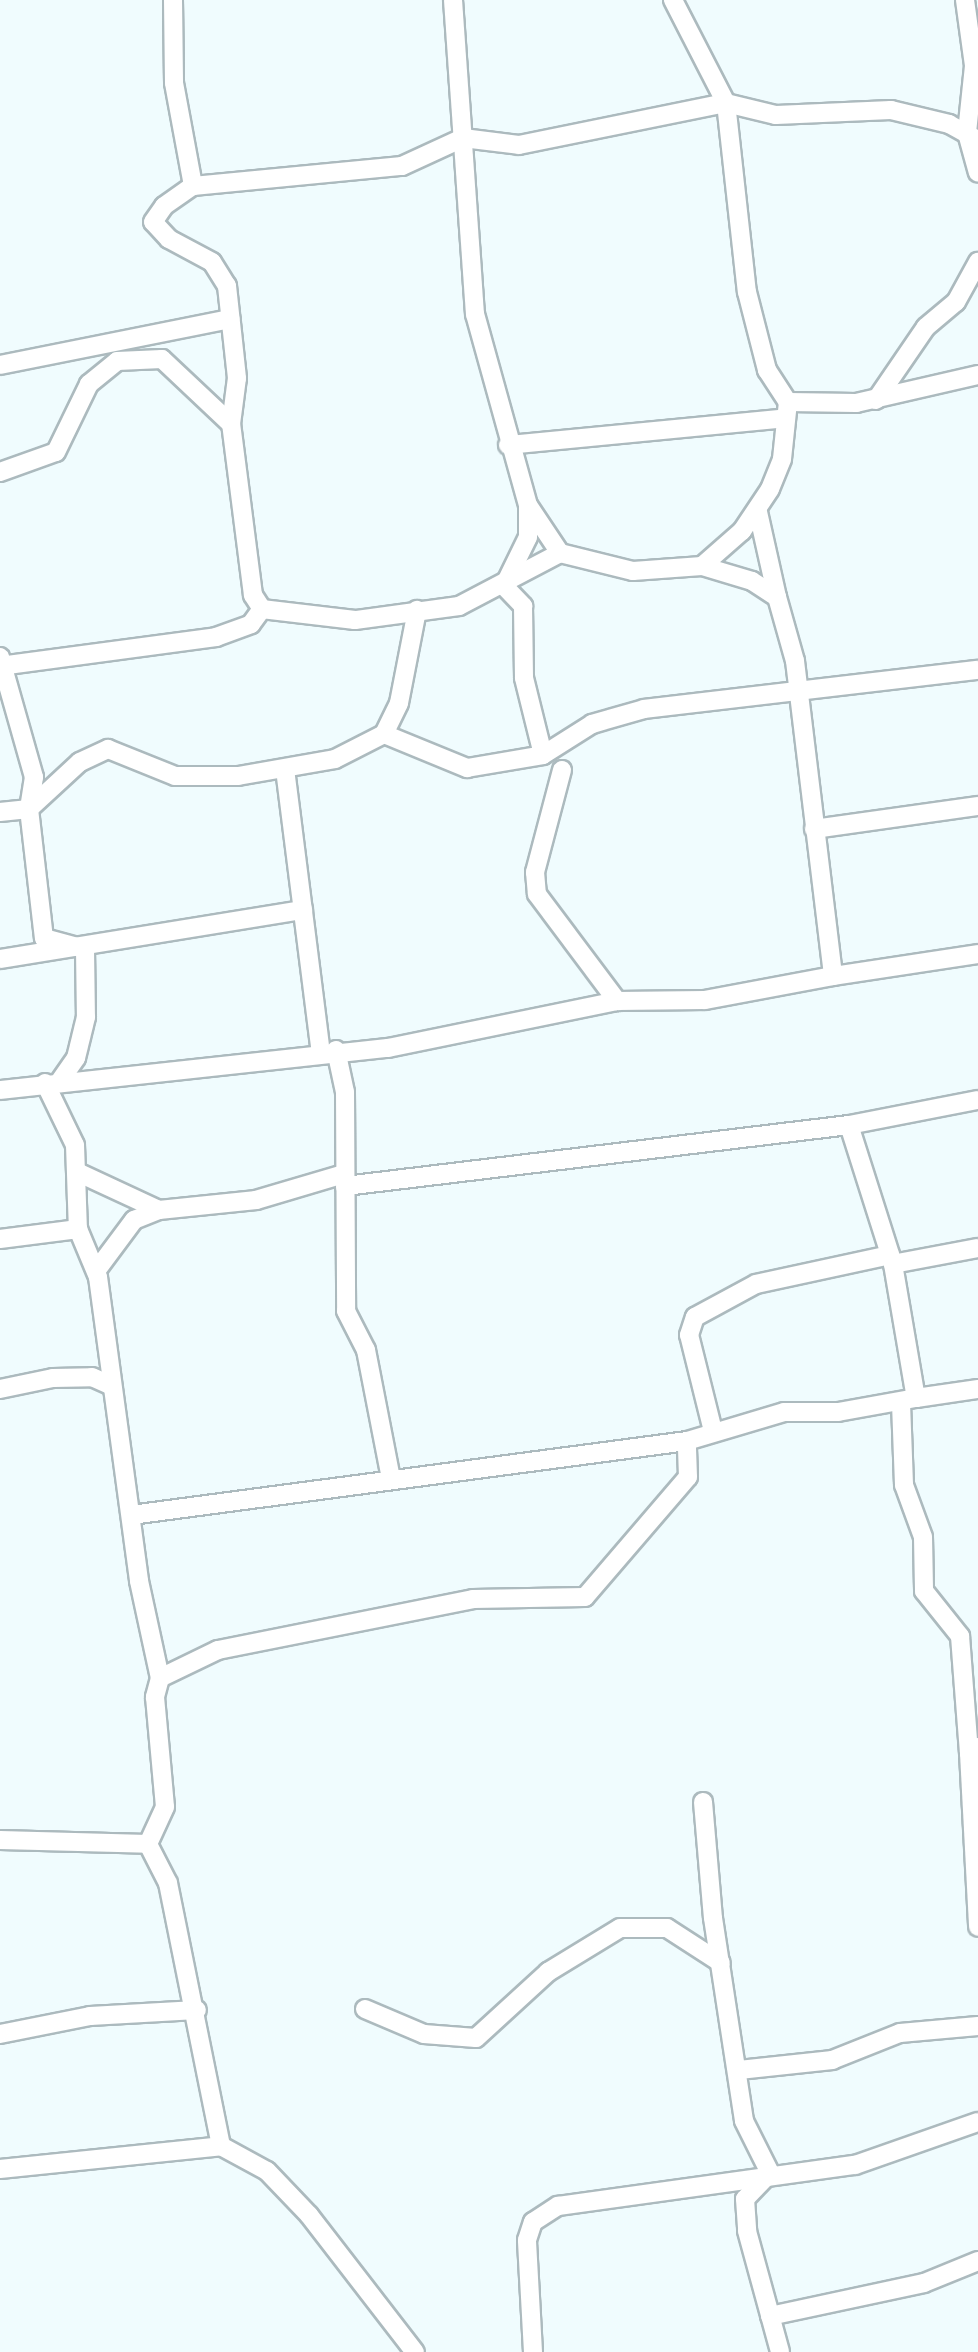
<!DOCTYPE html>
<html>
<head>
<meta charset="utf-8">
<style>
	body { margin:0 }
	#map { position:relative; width:978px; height:2352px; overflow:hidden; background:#f0fcfe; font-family:"IBM Plex Serif",serif }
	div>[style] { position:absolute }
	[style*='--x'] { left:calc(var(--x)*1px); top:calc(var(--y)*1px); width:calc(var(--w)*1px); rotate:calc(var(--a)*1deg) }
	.roads { filter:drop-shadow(2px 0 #acbabe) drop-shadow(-2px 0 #acbabe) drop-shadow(0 2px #acbabe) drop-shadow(0 -2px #acbabe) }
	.minor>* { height:18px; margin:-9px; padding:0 9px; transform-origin:9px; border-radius:9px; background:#fff }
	span { translate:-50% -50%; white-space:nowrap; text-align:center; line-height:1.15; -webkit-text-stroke:8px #fff; paint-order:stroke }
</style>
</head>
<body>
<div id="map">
	<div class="roads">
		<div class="minor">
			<div style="--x:173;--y:0;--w:83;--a:89.3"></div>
			<div style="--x:174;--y:83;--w:105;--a:79.5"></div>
			<div style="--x:453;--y:0;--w:315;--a:86"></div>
			<div style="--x:475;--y:314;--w:198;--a:74.5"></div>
			<div style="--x:528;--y:505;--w:58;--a:56.3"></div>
			<div style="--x:560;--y:553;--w:75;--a:13.9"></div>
			<div style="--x:633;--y:571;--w:69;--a:-4.1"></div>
			<div style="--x:702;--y:566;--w:52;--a:16.7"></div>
			<div style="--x:752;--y:581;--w:30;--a:33"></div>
			<div style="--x:777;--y:597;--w:66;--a:74.3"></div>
			<div style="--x:795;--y:661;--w:317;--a:83.1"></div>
			<div style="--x:833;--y:976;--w:147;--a:-8.6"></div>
			<div style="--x:673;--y:0;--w:116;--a:62.8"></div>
			<div style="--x:726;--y:103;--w:51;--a:13.5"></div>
			<div style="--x:776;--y:115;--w:115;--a:-2.5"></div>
			<div style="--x:891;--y:110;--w:60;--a:13.6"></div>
			<div style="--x:949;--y:124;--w:33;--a:29"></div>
			<div style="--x:965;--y:0;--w:67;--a:82.2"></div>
			<div style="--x:974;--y:66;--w:67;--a:96"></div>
			<div style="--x:967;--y:133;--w:41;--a:74.6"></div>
			<div style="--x:0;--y:365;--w:235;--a:-11.3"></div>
			<div style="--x:876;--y:400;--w:88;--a:-55.6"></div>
			<div style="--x:926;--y:327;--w:39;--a:-40"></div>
			<div style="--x:956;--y:302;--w:46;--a:-61.2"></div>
			<div style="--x:508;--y:445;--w:279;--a:-5.5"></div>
			<div style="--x:0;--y:472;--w:59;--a:-19.7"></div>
			<div style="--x:56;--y:452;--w:76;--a:-64.1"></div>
			<div style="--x:89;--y:384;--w:36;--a:-39"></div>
			<div style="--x:117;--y:361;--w:45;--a:-2.5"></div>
			<div style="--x:162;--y:359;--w:95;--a:43.3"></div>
			<div style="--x:528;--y:506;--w:31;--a:90"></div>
			<div style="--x:528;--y:537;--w:55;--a:116.1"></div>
			<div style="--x:504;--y:586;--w:28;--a:46"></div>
			<div style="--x:523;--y:606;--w:72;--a:89.2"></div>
			<div style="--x:524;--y:678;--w:79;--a:76.1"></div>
			<div style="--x:758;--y:512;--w:87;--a:77.4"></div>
			<div style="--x:560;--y:553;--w:114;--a:152.3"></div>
			<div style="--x:459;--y:606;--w:105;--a:172.3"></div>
			<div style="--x:355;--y:620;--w:94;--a:-173.3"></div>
			<div style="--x:262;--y:609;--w:17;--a:-123"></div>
			<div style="--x:253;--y:595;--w:172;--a:-97.3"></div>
			<div style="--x:231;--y:424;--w:46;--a:-82.6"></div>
			<div style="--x:237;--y:378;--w:93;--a:-96.2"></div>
			<div style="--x:227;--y:286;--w:28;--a:-122"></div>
			<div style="--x:212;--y:262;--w:49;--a:-151.9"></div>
			<div style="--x:169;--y:239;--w:23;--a:-133"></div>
			<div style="--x:153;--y:222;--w:19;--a:-55"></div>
			<div style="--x:164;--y:206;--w:35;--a:-35"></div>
			<div style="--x:193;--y:186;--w:210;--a:-5.5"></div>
			<div style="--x:402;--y:166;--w:67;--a:-24.7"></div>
			<div style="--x:463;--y:138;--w:56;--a:7.1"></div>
			<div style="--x:519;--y:145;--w:211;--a:-11.5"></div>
			<div style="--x:726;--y:103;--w:190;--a:83.7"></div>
			<div style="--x:747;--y:292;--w:81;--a:75.6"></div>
			<div style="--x:767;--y:370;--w:38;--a:57"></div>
			<div style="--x:702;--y:566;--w:53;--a:-41.2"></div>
			<div style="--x:742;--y:531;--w:50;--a:-56.3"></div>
			<div style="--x:770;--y:489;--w:32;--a:-68"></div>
			<div style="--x:782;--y:459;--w:57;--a:-84"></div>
			<div style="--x:788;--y:402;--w:68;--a:0.8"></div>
			<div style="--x:856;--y:403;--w:125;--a:-12.9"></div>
			<div style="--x:0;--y:657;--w:125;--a:74.2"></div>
			<div style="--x:34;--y:777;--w:32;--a:99"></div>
			<div style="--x:29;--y:809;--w:130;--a:83.4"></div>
			<div style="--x:44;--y:938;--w:42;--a:15"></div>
			<div style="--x:85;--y:949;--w:68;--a:89.2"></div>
			<div style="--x:86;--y:1017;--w:42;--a:103.7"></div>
			<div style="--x:76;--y:1058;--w:28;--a:125"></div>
			<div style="--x:0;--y:666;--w:218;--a:-7.6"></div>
			<div style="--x:216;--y:637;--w:37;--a:-20"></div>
			<div style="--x:251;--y:624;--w:19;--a:-54"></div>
			<div style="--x:384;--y:734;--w:34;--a:-64"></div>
			<div style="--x:399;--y:703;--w:95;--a:-79"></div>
			<div style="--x:285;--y:769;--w:285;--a:82.8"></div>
			<div style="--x:562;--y:770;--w:106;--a:104.8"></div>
			<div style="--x:535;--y:872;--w:22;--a:85"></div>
			<div style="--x:537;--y:894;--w:134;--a:53.2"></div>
			<div style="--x:0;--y:812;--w:29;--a:-6"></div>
			<div style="--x:29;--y:809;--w:69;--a:-42.7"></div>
			<div style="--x:80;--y:762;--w:31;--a:-25"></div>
			<div style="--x:108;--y:749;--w:72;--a:21.9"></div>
			<div style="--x:175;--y:776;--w:63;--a:0"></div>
			<div style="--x:238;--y:776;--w:98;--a:-9.9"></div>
			<div style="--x:335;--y:759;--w:55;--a:-27"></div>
			<div style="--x:384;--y:734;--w:90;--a:22.3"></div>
			<div style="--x:467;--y:768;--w:77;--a:-9.7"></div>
			<div style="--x:543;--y:755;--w:58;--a:-32.3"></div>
			<div style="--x:592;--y:724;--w:54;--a:-16.1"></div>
			<div style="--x:644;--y:709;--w:336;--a:-6.7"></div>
			<div style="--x:814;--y:829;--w:166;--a:-8"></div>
			<div style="--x:0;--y:959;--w:307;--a:-9.2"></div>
			<div style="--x:336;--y:1050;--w:43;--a:77.9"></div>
			<div style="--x:345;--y:1092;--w:219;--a:89.7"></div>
			<div style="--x:346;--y:1311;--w:44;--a:62.9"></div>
			<div style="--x:366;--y:1350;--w:131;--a:79"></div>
			<div style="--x:45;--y:1083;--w:69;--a:64.2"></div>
			<div style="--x:75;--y:1145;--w:84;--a:88"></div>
			<div style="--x:0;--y:1090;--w:390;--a:-6.2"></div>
			<div style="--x:388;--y:1048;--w:234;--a:-11.6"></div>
			<div style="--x:617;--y:1001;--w:88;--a:-0.7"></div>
			<div style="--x:705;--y:1000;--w:130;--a:-10.6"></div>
			<div style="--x:849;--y:1125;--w:146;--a:72.4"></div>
			<div style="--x:893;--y:1264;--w:136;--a:80.3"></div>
			<div style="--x:916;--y:1398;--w:63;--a:-8.3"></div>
			<div style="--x:77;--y:1172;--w:90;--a:24.9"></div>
			<div style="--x:345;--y:1186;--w:508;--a:-6.9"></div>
			<div style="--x:849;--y:1125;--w:131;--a:-11"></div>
			<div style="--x:0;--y:1239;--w:79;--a:-7.3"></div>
			<div style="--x:78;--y:1229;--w:52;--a:67.4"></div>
			<div style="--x:98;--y:1277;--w:307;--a:82.3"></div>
			<div style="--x:139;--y:1581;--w:99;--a:77.8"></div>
			<div style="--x:160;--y:1678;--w:20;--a:105"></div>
			<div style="--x:155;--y:1697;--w:110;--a:84.8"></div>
			<div style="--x:165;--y:1807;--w:41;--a:114.7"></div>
			<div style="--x:893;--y:1264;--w:86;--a:-10.7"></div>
			<div style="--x:96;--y:1271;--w:64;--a:-53.3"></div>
			<div style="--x:134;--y:1220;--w:27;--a:-22"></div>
			<div style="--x:159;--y:1210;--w:98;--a:-5.9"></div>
			<div style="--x:256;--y:1200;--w:92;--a:-16.5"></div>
			<div style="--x:0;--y:1389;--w:54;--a:-11.7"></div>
			<div style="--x:53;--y:1378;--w:39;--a:-1"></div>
			<div style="--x:92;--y:1377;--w:22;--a:24"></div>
			<div style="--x:901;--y:1403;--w:82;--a:87.9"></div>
			<div style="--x:904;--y:1485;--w:55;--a:69.9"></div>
			<div style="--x:923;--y:1537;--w:54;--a:88.9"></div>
			<div style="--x:924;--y:1591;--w:58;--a:51.3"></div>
			<div style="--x:960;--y:1636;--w:117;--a:85.6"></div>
			<div style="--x:713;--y:1431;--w:99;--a:-104"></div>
			<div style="--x:689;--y:1335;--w:19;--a:-72"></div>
			<div style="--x:695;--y:1317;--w:69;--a:-28.4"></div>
			<div style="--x:756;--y:1284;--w:137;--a:-12.2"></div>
			<div style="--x:131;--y:1515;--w:561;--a:-7.58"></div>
			<div style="--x:687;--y:1441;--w:101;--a:-16.6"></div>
			<div style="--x:784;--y:1412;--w:54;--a:0"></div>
			<div style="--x:838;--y:1412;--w:79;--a:-10.2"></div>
			<div style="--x:160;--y:1678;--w:64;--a:-25.8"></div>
			<div style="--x:218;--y:1650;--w:260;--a:-11.3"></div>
			<div style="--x:473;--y:1599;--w:112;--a:-1"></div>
			<div style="--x:585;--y:1597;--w:158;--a:-49.4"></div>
			<div style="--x:688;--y:1477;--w:36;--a:-92"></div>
			<div style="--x:978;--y:1747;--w:11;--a:146"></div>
			<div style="--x:969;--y:1753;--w:174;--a:87"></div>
			<div style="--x:703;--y:1802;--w:116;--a:85.1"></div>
			<div style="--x:713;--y:1918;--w:205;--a:81.3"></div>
			<div style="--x:744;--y:2121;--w:58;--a:63.4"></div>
			<div style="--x:770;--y:2173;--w:36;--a:134"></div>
			<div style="--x:745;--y:2199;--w:32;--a:86"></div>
			<div style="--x:747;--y:2231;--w:125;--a:74.7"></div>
			<div style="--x:0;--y:1840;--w:148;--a:1.5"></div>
			<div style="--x:148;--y:1844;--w:44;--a:62.9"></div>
			<div style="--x:168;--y:1883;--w:268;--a:78.6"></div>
			<div style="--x:365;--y:2009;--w:64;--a:23"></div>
			<div style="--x:424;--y:2034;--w:52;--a:4.4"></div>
			<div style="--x:476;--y:2038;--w:98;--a:-42.5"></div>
			<div style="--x:548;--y:1972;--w:84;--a:-31.4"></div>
			<div style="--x:620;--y:1928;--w:47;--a:0"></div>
			<div style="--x:667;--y:1928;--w:64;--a:32.9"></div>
			<div style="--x:0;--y:2034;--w:92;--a:-11.3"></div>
			<div style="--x:90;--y:2016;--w:107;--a:-3.2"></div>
			<div style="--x:739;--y:2070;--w:94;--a:-6.1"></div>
			<div style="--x:832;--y:2060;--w:73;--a:-21.7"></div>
			<div style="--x:900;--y:2033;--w:78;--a:-5.1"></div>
			<div style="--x:0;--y:2169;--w:222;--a:-5.9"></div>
			<div style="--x:221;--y:2146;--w:52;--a:28.5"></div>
			<div style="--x:267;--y:2171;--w:61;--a:46.3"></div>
			<div style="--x:309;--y:2215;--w:173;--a:52.3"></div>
			<div style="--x:770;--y:2316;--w:157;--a:-12.1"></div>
			<div style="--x:924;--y:2283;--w:58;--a:-22.2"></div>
			<div style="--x:533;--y:2352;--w:112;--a:-93.1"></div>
			<div style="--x:527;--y:2240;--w:19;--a:-72"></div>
			<div style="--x:533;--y:2222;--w:30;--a:-33"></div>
			<div style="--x:558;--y:2206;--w:300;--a:-7.9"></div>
			<div style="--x:855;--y:2165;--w:130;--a:-19.3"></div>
		</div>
	</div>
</div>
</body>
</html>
